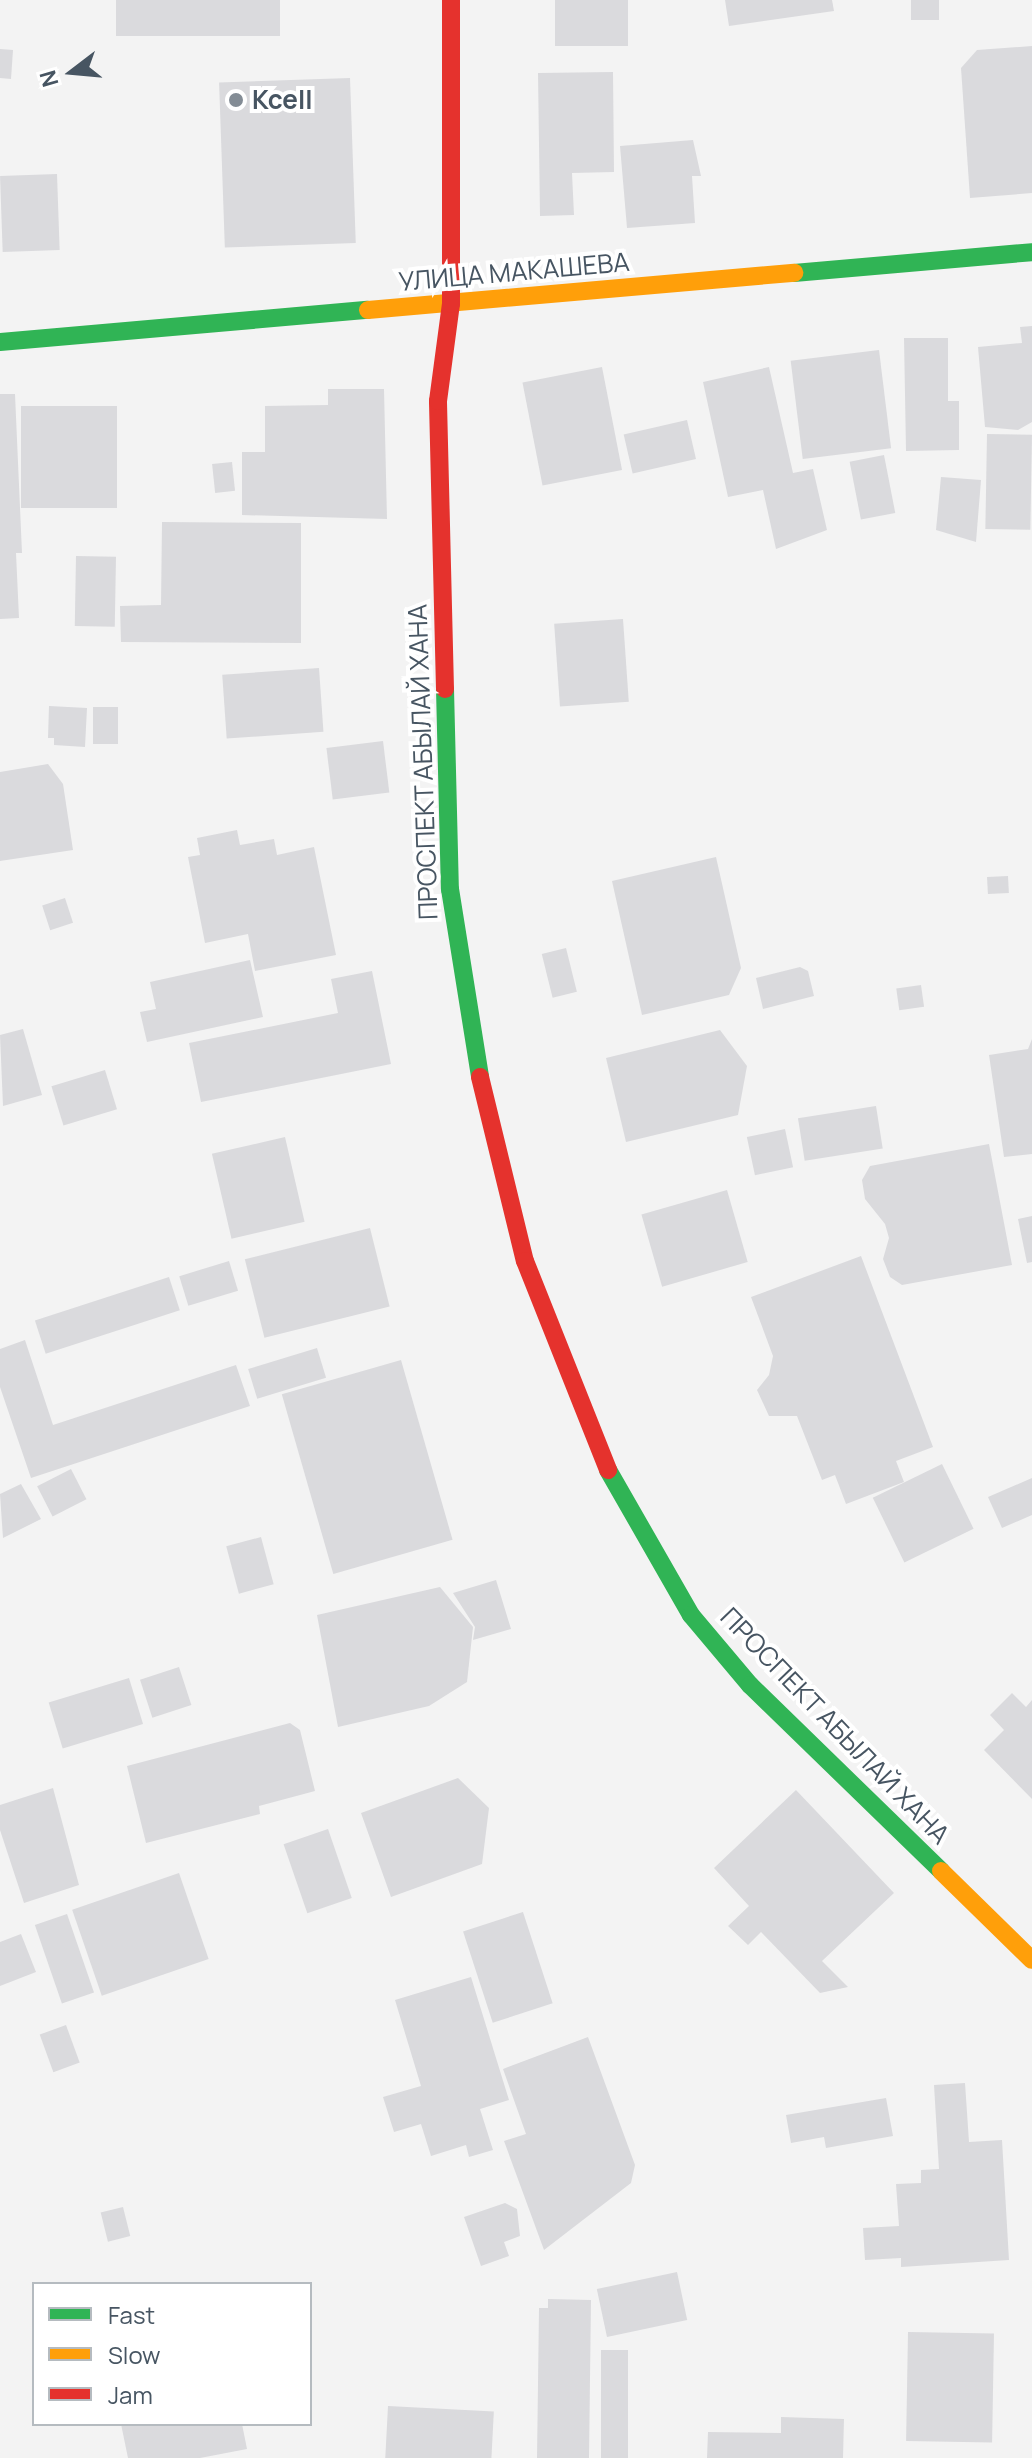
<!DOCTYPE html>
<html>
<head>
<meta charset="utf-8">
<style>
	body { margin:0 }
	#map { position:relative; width:1032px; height:2458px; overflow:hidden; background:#f3f3f3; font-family:Manrope,sans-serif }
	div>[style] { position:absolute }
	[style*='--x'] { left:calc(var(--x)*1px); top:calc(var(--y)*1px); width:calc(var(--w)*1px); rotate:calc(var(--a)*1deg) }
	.building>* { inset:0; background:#dadadd; transform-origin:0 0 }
	.fast>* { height:18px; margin:-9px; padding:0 9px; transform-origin:9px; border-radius:9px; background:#30b455 }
	.slow>* { height:18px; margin:-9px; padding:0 9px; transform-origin:9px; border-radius:9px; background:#ff9f0a }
	.jam>* { height:18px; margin:-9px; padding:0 9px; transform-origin:9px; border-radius:9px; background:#e5322d }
	.dots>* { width:22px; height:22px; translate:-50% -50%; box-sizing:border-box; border:4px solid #fff; border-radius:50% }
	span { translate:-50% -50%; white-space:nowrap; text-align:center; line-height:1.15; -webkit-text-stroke:8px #fff; paint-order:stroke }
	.poi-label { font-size:26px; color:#475562; font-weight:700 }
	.left { translate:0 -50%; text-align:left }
	.street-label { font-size:26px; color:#475562 }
	.legend { position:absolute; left:32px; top:2282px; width:280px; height:144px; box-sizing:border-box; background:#fff; border:2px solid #b5bbc0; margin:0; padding:10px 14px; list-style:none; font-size:24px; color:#475562 }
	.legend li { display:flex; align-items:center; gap:16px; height:40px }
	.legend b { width:40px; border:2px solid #b5bbc0 }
	.north { position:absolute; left:32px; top:32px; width:80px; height:80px; -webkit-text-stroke:6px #fff; paint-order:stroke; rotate:254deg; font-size:22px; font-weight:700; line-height:32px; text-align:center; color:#475562 }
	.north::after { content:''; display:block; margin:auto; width:28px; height:36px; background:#475562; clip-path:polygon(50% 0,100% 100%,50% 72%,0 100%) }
</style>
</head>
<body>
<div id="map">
	<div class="building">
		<div style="left:116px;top:0;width:164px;height:36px"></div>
		<div style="left:555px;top:0;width:73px;height:46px"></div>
		<div style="clip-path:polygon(725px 0,832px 0,834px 11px,729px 26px)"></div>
		<div style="left:911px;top:0;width:28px;height:20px"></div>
		<div style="clip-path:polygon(1032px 46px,1032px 193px,970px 198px,961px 68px,977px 50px)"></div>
		<div style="clip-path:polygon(0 49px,13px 50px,11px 79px,0 78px)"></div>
		<div style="clip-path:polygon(613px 72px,614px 172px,572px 173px,574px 215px,540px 216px,538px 73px)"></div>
		<div style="left:350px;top:78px;width:165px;height:131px;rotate:88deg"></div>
		<div style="clip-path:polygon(693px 140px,701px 176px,692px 176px,695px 223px,627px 228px,620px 146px)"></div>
		<div style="left:57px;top:174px;width:76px;height:57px;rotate:88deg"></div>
		<div style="clip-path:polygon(1032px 326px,1032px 422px,1018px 430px,985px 427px,978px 347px,1022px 343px,1020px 327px)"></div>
		<div style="clip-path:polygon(904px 338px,948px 338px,948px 401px,959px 401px,959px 450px,906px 451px)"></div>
		<div style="left:879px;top:350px;width:99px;height:89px;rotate:83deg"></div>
		<div style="left:602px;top:367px;width:105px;height:81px;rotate:79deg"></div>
		<div style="clip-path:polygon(769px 367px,793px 473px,813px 469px,827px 530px,776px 549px,763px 490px,728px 497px,703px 382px)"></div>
		<div style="clip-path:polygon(328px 389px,384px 389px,387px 519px,242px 515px,242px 452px,265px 452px,265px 406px,328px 405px)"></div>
		<div style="clip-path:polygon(0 394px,15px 394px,22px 553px,16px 553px,19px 618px,0 619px)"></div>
		<div style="left:21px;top:406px;width:96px;height:102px"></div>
		<div style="left:687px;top:420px;width:40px;height:65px;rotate:77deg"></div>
		<div style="left:987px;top:434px;width:45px;height:95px;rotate:1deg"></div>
		<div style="left:884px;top:455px;width:59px;height:35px;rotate:79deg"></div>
		<div style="left:232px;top:462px;width:29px;height:20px;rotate:84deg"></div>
		<div style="clip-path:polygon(941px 477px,981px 480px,976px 542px,936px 530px)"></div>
		<div style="clip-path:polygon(162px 522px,301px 523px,301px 643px,121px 642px,120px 606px,161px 605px)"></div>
		<div style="left:76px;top:556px;width:40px;height:70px;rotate:1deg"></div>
		<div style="left:623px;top:619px;width:83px;height:69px;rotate:86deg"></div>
		<div style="left:319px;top:668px;width:64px;height:97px;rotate:86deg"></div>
		<div style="clip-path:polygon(49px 706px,87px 708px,85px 747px,54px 745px,54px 738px,48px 738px)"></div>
		<div style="left:93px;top:707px;width:25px;height:37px"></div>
		<div style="left:383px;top:741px;width:52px;height:57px;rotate:83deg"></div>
		<div style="clip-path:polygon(48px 764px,63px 784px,73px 850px,0 861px,0 772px)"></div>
		<div style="clip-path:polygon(237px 830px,240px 845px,274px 839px,277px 855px,314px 847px,336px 955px,255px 971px,248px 934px,205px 943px,188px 857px,200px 855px,197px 838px)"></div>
		<div style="clip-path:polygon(716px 857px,741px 968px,729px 995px,642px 1015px,612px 881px)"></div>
		<div style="left:1008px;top:876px;width:17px;height:21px;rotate:87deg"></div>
		<div style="left:65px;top:898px;width:26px;height:24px;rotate:72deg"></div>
		<div style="left:566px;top:948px;width:45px;height:25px;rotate:76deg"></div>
		<div style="clip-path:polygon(250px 960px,263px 1017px,147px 1042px,140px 1012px,156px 1009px,150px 982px)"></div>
		<div style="clip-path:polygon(800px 967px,808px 971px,814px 996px,763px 1009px,756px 978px)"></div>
		<div style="clip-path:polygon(372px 971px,391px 1064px,201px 1102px,189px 1043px,338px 1013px,331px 979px)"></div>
		<div style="left:921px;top:985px;width:22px;height:25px;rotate:82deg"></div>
		<div style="clip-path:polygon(23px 1029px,42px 1095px,3px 1106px,0 1035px)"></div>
		<div style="clip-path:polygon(720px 1030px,747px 1066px,738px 1115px,626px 1142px,606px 1058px)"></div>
		<div style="clip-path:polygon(1032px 1039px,1032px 1154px,1004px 1157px,989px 1055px,1028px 1049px)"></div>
		<div style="left:105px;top:1070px;width:41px;height:56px;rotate:73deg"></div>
		<div style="left:876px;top:1106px;width:43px;height:79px;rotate:81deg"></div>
		<div style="left:785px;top:1129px;width:39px;height:39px;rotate:78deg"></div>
		<div style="left:285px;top:1137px;width:87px;height:75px;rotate:77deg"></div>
		<div style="clip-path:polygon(989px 1144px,1012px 1265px,902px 1285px,890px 1277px,883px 1259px,889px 1238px,885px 1224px,865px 1199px,862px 1180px,870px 1166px)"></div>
		<div style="left:727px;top:1190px;width:75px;height:89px;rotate:74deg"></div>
		<div style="clip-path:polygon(1032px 1216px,1032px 1262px,1027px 1263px,1018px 1219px)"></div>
		<div style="left:370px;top:1228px;width:81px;height:129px;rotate:76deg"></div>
		<div style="clip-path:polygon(861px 1256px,933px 1447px,896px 1461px,904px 1482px,846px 1504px,835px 1475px,822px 1480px,797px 1416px,769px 1416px,757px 1390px,769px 1375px,773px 1356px,751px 1297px)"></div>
		<div style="left:229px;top:1261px;width:31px;height:52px;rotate:73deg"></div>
		<div style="left:169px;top:1277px;width:35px;height:141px;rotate:72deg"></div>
		<div style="clip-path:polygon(25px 1340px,53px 1425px,236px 1365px,250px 1406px,31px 1478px,0 1387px,0 1349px)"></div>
		<div style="left:317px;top:1348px;width:31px;height:72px;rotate:73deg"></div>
		<div style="left:401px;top:1360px;width:187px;height:124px;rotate:74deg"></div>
		<div style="left:942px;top:1464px;width:72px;height:77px;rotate:64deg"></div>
		<div style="left:71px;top:1469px;width:34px;height:38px;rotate:63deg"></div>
		<div style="clip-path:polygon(1032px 1478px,1032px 1515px,1002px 1528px,988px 1497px)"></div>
		<div style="clip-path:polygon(21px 1484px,41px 1519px,3px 1538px,0 1494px)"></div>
		<div style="left:261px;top:1537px;width:49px;height:36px;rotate:75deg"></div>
		<div style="clip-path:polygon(496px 1580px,511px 1629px,473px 1640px,475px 1627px,453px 1593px)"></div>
		<div style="clip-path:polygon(440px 1587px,473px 1627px,467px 1682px,429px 1706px,338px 1727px,317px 1615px)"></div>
		<div style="left:179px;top:1667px;width:40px;height:41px;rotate:72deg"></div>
		<div style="left:129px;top:1678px;width:48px;height:84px;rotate:73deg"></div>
		<div style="clip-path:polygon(1012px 1693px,1026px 1707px,1032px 1700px,1032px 1799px,984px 1750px,1004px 1730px,990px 1715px)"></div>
		<div style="clip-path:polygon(290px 1723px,300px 1730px,315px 1791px,259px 1806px,260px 1814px,146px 1843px,127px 1766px)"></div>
		<div style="clip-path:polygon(458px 1778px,489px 1808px,482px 1864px,391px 1897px,361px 1813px)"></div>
		<div style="clip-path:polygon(53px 1788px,79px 1885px,24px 1903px,0 1830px,0 1805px)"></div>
		<div style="clip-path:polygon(796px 1790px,894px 1893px,822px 1961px,848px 1987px,820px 1993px,761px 1932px,748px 1945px,728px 1926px,749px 1906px,714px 1868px)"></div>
		<div style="left:328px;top:1829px;width:73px;height:47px;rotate:71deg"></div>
		<div style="left:179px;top:1873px;width:91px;height:113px;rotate:71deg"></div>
		<div style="left:523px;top:1912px;width:96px;height:63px;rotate:72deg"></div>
		<div style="left:67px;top:1914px;width:83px;height:34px;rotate:71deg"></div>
		<div style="clip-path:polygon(21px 1934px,36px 1972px,0 1986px,0 1942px)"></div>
		<div style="clip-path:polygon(471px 1977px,509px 2100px,480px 2109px,493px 2150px,469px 2157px,466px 2145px,431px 2156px,421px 2124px,394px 2132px,383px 2097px,421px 2086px,395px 2000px)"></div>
		<div style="left:66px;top:2025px;width:40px;height:28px;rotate:70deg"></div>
		<div style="clip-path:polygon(588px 2037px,635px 2165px,631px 2183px,544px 2250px,504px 2141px,526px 2134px,503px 2069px)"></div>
		<div style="clip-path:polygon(965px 2083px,969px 2142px,1002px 2140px,1009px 2260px,901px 2267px,901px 2258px,865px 2260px,863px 2228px,899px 2226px,896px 2184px,921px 2183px,921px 2170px,939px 2169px,934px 2085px)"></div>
		<div style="clip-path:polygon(886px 2098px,893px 2136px,826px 2148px,824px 2137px,791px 2143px,786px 2115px)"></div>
		<div style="clip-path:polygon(505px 2203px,517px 2209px,520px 2236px,504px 2242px,509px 2256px,481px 2266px,464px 2217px)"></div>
		<div style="left:123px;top:2207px;width:30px;height:23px;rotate:76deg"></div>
		<div style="left:677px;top:2272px;width:49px;height:82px;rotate:78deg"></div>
		<div style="clip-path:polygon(548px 2299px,591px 2300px,589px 2458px,537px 2458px,539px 2308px,548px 2308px)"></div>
		<div style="left:908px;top:2332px;width:86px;height:109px;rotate:1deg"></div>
		<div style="left:601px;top:2350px;width:27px;height:108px"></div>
		<div style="left:388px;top:2406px;width:106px;height:52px;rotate:3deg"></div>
		<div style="clip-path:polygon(781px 2417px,844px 2419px,843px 2458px,707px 2458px,708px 2432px,781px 2433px)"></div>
		<div style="clip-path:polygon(121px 2424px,242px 2424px,247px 2449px,200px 2458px,128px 2458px)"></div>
	</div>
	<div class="fast">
		<div style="--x:794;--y:273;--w:239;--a:-5"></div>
		<div style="--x:0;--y:342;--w:369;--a:-5"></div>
		<div style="--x:445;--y:689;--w:200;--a:88.6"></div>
		<div style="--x:450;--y:889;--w:190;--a:80.9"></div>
		<div style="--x:608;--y:1470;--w:167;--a:60.2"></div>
		<div style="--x:691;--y:1615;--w:92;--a:49.9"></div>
		<div style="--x:750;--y:1685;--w:267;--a:44.2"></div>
	</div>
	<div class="slow">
		<div style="--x:368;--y:310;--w:428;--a:-5"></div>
		<div style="--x:941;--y:1871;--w:127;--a:44.4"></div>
	</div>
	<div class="jam">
		<div style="--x:445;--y:689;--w:288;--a:-91.4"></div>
		<div style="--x:438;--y:401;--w:98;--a:-82.4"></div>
		<div style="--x:451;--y:304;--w:304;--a:-90"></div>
		<div style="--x:480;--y:1077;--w:189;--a:76.3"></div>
		<div style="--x:525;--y:1261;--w:225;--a:68.3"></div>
	</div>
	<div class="dots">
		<div style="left:236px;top:100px;background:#838c95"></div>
	</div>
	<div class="poi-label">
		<span class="left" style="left:252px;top:100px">Kcell</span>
	</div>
	<div class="street-label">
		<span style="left:514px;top:272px;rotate:-5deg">УЛИЦА МАКАШЕВА</span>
		<span style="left:423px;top:762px;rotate:-92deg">ПРОСПЕКТ АБЫЛАЙ ХАНА</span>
		<span style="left:835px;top:1726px;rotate:46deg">ПРОСПЕКТ АБЫЛАЙ ХАНА</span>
	</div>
	<ul class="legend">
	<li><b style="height:10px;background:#30b455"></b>Fast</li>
	<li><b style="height:10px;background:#ff9f0a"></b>Slow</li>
	<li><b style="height:10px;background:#e5322d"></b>Jam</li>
	</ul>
	<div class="north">N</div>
</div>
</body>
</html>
